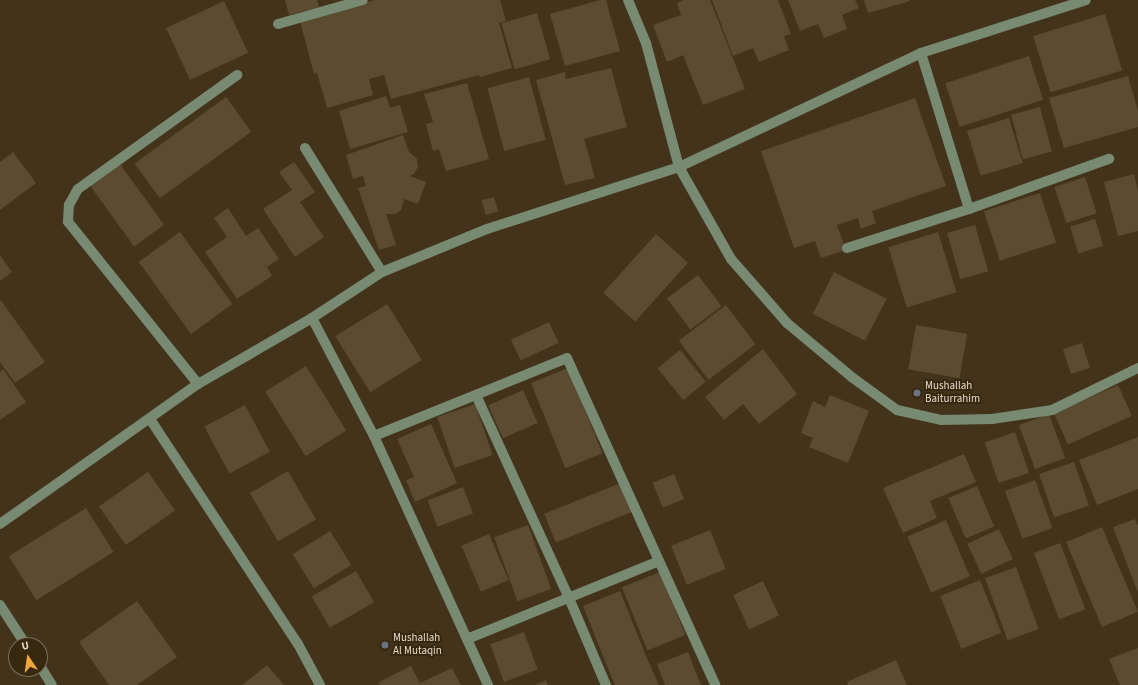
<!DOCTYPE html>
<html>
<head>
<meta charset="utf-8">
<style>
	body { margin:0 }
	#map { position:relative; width:1138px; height:685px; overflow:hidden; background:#42331a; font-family:"Source Sans 3",sans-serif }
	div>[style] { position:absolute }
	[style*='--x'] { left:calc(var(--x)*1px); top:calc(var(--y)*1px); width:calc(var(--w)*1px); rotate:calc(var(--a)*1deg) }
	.building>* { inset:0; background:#5a4b31; transform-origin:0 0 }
	.minor>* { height:10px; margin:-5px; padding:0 5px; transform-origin:5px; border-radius:5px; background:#788a72 }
	.dots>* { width:11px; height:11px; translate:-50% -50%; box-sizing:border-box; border:2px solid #372910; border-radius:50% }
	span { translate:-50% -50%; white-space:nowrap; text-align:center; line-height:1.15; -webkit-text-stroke:4px #372910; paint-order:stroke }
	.poi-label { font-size:11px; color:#e3d9cb }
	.left { translate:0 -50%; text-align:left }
	.north { position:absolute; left:8px; top:637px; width:40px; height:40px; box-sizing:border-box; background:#372910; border:1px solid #7c6f5b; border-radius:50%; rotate:347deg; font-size:11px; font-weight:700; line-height:16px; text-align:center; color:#e3d9cb }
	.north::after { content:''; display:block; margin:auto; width:14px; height:18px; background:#efa73d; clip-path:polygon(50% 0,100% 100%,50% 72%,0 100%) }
</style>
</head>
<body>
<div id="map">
	<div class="building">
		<div style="clip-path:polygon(285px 0,317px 0,319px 7px,289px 15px)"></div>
		<div style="clip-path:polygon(375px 0,500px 0,506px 21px,499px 23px,512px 68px,480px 77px,479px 75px,391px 99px,384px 75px,369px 79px,373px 95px,327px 108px,317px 73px,314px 74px,300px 21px)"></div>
		<div style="clip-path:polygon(600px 0,606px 0,620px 51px,565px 66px,550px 14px)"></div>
		<div style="clip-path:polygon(684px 0,710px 0,745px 89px,703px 105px,683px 55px,667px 62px,653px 25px,681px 15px,677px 3px)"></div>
		<div style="clip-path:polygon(712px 0,778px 0,791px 34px,784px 36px,789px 50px,759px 62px,753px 48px,733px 56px)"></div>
		<div style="clip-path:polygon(788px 0,855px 0,859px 8px,842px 15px,847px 29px,824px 38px,818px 24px,800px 31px)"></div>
		<div style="clip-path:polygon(864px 0,909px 0,910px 1px,868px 13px)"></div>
		<div style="left:224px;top:1px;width:57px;height:64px;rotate:65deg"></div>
		<div style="left:537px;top:13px;width:48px;height:37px;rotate:74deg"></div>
		<div style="left:1105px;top:14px;width:59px;height:75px;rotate:73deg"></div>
		<div style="left:1029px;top:56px;width:46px;height:88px;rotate:72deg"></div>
		<div style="clip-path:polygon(611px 68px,627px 127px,584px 139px,595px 178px,565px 185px,536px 80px,565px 72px,566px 79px)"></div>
		<div style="clip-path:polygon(1128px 76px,1138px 111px,1138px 127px,1064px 148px,1049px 98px)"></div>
		<div style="left:529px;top:77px;width:65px;height:43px;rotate:75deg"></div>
		<div style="clip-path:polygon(467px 83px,489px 159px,446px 171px,439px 149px,433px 151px,426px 124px,433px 122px,424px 94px)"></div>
		<div style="clip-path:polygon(386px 96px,390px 108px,400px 105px,408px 132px,350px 149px,339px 111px)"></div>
		<div style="left:226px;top:97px;width:43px;height:113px;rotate:54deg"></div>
		<div style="clip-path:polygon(915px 98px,946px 186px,872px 211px,876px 223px,861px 229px,858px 218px,837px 225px,846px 250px,821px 258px,815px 241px,794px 248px,761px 151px)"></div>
		<div style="left:1040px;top:107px;width:46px;height:30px;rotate:75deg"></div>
		<div style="left:1009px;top:118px;width:47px;height:44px;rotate:73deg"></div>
		<div style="clip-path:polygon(403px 135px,409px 152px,417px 159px,418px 167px,414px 174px,410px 176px,426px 182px,418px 204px,404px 199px,401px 210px,396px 214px,386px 214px,396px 245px,379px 250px,358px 188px,366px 186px,363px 176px,353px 179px,346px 155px)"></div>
		<div style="clip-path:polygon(13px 152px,36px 183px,0 210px,0 162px)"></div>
		<div style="clip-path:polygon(294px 162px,315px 192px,300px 202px,324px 237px,295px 257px,263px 209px,292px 190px,279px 172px)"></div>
		<div style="left:120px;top:164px;width:75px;height:37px;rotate:54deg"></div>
		<div style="clip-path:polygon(1134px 174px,1138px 191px,1138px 231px,1118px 236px,1104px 182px)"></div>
		<div style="left:1085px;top:177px;width:38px;height:32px;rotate:72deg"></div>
		<div style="left:1040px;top:193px;width:52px;height:59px;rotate:72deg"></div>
		<div style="left:494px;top:197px;width:15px;height:13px;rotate:74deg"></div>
		<div style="clip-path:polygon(228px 208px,246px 236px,258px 228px,279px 259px,267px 267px,272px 276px,237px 299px,205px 252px,227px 237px,214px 218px)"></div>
		<div style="left:1095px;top:219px;width:28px;height:26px;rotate:73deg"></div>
		<div style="left:975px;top:225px;width:48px;height:29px;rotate:74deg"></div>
		<div style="left:180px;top:232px;width:89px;height:51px;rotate:54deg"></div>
		<div style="left:938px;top:232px;width:63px;height:52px;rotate:73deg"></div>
		<div style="left:656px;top:234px;width:43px;height:79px;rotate:42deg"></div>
		<div style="clip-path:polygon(0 255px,12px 272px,0 281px)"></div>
		<div style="left:834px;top:272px;width:59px;height:47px;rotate:27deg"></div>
		<div style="left:698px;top:275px;width:39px;height:39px;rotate:53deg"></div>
		<div style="clip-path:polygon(0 299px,45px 362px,15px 383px,0 362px)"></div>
		<div style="left:387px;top:304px;width:66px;height:61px;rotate:58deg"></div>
		<div style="left:726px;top:305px;width:49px;height:59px;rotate:53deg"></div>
		<div style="left:549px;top:322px;width:23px;height:42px;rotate:65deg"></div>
		<div style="left:916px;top:325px;width:52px;height:45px;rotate:10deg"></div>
		<div style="left:1082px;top:343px;width:26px;height:20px;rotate:72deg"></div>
		<div style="clip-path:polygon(763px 349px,797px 394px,759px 424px,743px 404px,724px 420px,705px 397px)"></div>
		<div style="left:680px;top:350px;width:41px;height:29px;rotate:51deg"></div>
		<div style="left:306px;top:366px;width:76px;height:48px;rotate:58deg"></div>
		<div style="left:568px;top:368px;width:92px;height:40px;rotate:68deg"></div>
		<div style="clip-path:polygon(3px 369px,26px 402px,0 420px,0 372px)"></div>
		<div style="left:1118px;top:385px;width:34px;height:70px;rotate:66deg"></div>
		<div style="left:523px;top:390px;width:36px;height:38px;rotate:66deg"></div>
		<div style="clip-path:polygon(830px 395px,869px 411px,848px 463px,809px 447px,813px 438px,801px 433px,813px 401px,825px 407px)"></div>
		<div style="left:475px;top:404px;width:54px;height:40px;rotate:71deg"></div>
		<div style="left:245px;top:405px;width:53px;height:46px;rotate:62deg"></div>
		<div style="left:1049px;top:414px;width:47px;height:32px;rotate:70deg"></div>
		<div style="clip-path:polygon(431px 424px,457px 483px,415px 502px,406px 480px,414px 477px,397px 439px)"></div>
		<div style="left:1015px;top:432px;width:43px;height:32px;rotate:71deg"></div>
		<div style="clip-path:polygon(1138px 437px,1138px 489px,1097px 505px,1079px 460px)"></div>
		<div style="clip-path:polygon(964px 454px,976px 482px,930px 501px,937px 518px,903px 533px,883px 488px)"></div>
		<div style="left:1074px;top:462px;width:46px;height:37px;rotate:71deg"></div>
		<div style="left:288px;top:471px;width:56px;height:44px;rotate:60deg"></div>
		<div style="left:148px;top:472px;width:47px;height:60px;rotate:55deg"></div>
		<div style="left:674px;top:474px;width:27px;height:23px;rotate:68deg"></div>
		<div style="left:1035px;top:480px;width:51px;height:32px;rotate:70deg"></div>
		<div style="left:623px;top:482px;width:31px;height:85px;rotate:68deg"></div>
		<div style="left:977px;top:486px;width:44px;height:31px;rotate:67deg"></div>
		<div style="left:463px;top:487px;width:28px;height:38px;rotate:69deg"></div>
		<div style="left:86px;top:508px;width:52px;height:91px;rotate:58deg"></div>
		<div style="clip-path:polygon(1135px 519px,1138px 526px,1138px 593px,1113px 527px)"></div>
		<div style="left:946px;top:520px;width:61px;height:42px;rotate:67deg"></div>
		<div style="left:528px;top:525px;width:68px;height:36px;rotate:70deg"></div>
		<div style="left:1102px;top:527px;width:92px;height:39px;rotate:67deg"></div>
		<div style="left:999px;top:529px;width:33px;height:35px;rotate:65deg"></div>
		<div style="left:710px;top:530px;width:42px;height:42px;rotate:68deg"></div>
		<div style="left:330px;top:531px;width:40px;height:44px;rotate:58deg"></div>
		<div style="left:489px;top:534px;width:50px;height:30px;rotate:67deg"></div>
		<div style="left:1060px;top:543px;width:71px;height:28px;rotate:69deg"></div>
		<div style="left:1016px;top:567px;width:66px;height:33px;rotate:70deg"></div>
		<div style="left:356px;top:571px;width:36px;height:51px;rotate:60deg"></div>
		<div style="left:660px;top:572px;width:68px;height:41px;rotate:68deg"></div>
		<div style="left:980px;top:580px;width:57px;height:43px;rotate:68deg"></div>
		<div style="left:763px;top:581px;width:38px;height:33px;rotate:65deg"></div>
		<div style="clip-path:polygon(620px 591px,646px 656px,659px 685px,615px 685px,609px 671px,583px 606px)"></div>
		<div style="clip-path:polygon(137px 601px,177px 657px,137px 685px,109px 685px,79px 642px)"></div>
		<div style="left:524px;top:632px;width:40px;height:36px;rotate:70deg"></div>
		<div style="clip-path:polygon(1138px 648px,1138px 685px,1120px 685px,1109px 659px)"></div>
		<div style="clip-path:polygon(688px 652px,701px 685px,665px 685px,657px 664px)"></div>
		<div style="clip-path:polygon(896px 660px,907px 685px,848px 685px,847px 682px)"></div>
		<div style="clip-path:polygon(267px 665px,284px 685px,242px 685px)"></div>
		<div style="clip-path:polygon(411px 666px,420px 683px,452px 668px,461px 685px,380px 685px,379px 682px)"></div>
		<div style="clip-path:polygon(546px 680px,548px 685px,535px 685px)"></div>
	</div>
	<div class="minor">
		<div style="--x:628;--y:0;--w:47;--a:67.3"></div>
		<div style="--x:646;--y:43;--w:128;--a:75.1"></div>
		<div style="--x:679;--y:167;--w:106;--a:60.5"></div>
		<div style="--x:731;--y:259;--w:85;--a:48.8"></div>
		<div style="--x:787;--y:323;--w:86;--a:39.8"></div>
		<div style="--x:853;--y:378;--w:54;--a:36"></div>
		<div style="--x:897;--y:410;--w:45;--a:12.8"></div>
		<div style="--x:941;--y:420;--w:51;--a:-1.1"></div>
		<div style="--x:992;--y:419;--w:61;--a:-8.5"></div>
		<div style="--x:1052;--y:410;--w:96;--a:-26"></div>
		<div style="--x:278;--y:24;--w:88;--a:-15.8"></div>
		<div style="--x:921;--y:53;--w:163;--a:72.9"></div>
		<div style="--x:305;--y:148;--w:146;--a:58.2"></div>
		<div style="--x:847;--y:248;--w:128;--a:-17.7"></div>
		<div style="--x:969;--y:209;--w:149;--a:-19.7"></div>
		<div style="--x:312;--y:318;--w:133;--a:62.3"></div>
		<div style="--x:374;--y:436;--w:274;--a:65.4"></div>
		<div style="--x:198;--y:384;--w:208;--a:-128.7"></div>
		<div style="--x:68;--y:222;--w:17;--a:-87"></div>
		<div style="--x:69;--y:205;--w:18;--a:-61"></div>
		<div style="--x:78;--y:189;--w:196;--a:-35.6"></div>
		<div style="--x:476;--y:395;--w:223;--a:65.4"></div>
		<div style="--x:569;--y:598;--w:95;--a:67"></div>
		<div style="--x:150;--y:419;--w:269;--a:56.7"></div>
		<div style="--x:298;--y:644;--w:47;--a:61.8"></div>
		<div style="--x:374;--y:436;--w:208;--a:-22"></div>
		<div style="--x:567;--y:358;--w:359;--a:65.6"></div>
		<div style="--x:0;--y:524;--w:242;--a:-35.3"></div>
		<div style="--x:198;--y:384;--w:132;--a:-30.1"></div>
		<div style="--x:312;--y:318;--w:84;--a:-33.3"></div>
		<div style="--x:382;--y:272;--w:113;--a:-22.3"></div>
		<div style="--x:487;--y:229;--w:202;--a:-17.9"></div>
		<div style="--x:679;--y:167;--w:268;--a:-25.2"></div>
		<div style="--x:921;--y:53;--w:173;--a:-17.8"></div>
		<div style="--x:0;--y:605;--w:48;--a:57"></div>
		<div style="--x:467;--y:639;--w:207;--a:-22.1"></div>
		<div style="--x:40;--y:666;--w:22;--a:58"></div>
	</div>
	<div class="dots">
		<div style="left:917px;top:393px;background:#6b7280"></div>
		<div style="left:385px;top:645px;background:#6b7280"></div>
	</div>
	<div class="poi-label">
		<span class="left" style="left:925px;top:393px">Mushallah<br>Baiturrahim</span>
		<span class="left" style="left:393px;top:645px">Mushallah<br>Al Mutaqin</span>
	</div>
	<div class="north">U</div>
</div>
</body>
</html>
